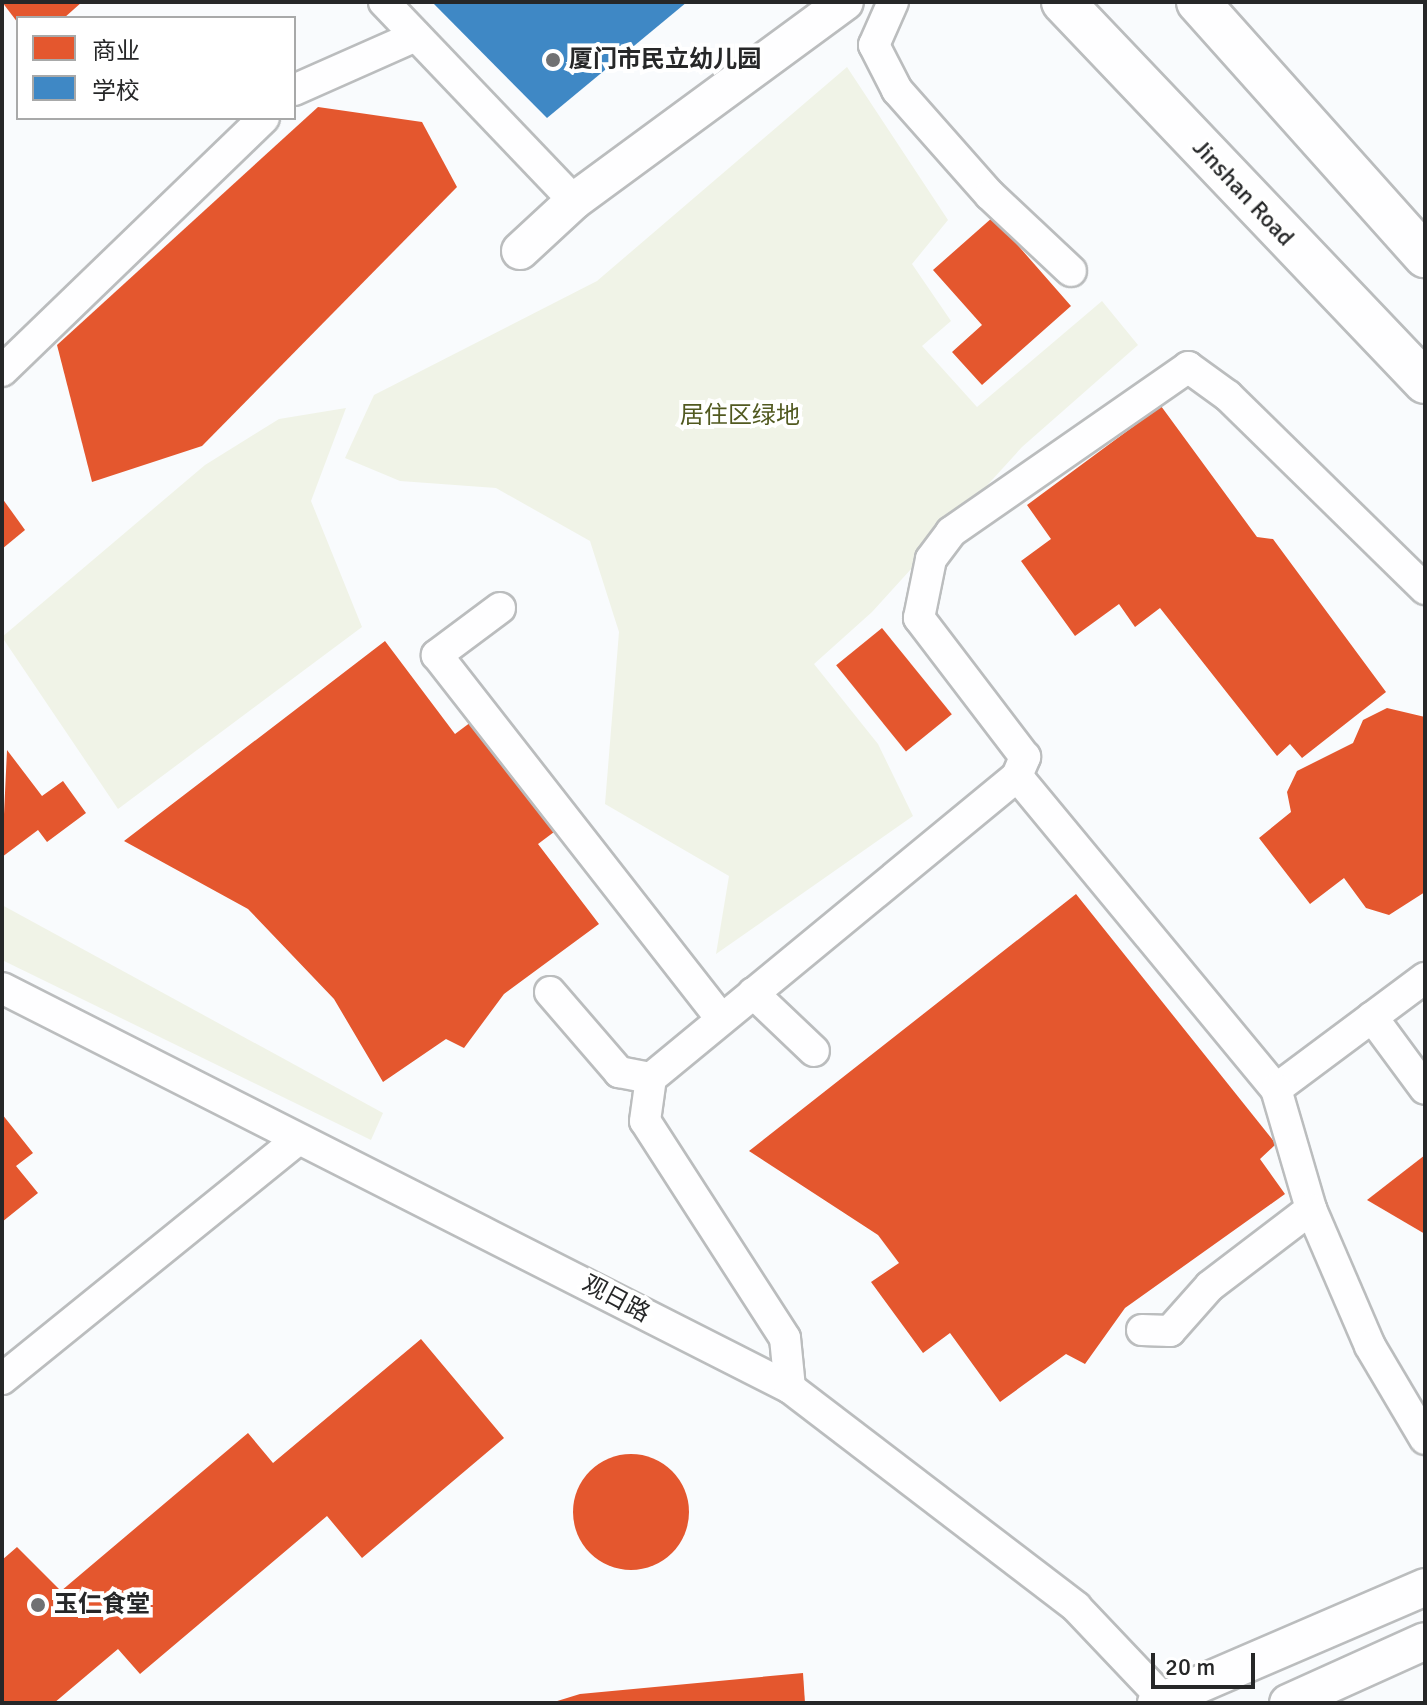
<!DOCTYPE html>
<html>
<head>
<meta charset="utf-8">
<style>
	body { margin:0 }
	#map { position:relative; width:1427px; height:1705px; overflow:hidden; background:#f9fbfd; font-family:Signika,"Noto Sans SC",sans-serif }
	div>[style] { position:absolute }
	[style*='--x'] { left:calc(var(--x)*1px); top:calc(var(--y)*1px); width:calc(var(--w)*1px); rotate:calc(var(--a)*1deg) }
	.green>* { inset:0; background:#f0f3e7 }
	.shops>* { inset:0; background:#e4572e; transform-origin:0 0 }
	.round { border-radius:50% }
	.schools>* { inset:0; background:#3f88c5 }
	.roads { filter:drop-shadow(2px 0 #bbbdbe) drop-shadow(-2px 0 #bbbdbe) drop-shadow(0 2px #bbbdbe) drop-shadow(0 -2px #bbbdbe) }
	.minor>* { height:30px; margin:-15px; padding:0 15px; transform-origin:15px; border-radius:15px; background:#fefeff }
	.tertiary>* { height:36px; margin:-18px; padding:0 18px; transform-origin:18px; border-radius:18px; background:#fefeff }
	.secondary>* { height:42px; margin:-21px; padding:0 21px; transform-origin:21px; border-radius:21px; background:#fefeff }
	.dots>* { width:22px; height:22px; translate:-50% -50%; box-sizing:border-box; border:4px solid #fff; border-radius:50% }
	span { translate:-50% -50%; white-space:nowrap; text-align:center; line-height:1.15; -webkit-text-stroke:8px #fff; paint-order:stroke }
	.poi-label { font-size:24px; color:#262728; font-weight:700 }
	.left { translate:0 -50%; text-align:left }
	.street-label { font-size:24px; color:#262728 }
	.park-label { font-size:24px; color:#515920 }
	.frame { position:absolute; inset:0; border:4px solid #262728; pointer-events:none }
	.legend { position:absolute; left:16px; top:16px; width:280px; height:104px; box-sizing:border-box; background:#fff; border:2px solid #a8a9a9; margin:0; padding:10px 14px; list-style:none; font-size:24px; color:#262728 }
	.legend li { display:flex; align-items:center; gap:16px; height:40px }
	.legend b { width:40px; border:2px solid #a8a9a9 }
	.scale { position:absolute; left:1151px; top:1653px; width:104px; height:36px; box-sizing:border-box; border:4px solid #262728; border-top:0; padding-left:10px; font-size:24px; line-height:28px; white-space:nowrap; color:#262728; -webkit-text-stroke:6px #fff; paint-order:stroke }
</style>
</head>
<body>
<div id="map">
	<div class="green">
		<div style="clip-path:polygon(847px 67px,948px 220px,912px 264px,951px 321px,922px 346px,977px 407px,1102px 301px,1138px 345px,1022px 447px,872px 612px,814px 664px,878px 744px,913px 816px,716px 954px,729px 876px,605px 804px,619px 632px,590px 541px,496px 488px,400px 481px,345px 458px,374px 395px,597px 281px)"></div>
		<div style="clip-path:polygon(346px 408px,311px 501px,362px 627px,118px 809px,2px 637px,205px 465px,279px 419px)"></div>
		<div style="clip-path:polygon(2px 905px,383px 1113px,371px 1140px,2px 960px)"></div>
	</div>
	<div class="shops">
		<div style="clip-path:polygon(2px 2px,82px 2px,64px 18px,18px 23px)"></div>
		<div style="clip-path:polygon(318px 107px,422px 122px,457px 187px,202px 446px,92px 482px,57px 345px)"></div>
		<div style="clip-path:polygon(993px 217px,1071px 306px,982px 385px,952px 352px,982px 325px,933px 270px)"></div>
		<div style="clip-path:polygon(1161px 406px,1257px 537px,1273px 539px,1386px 692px,1302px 758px,1290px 744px,1277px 756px,1160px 608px,1135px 627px,1119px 604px,1075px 636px,1021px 561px,1051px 539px,1027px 505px)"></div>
		<div style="clip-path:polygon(2px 498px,25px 530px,2px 549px)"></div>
		<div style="left:882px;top:628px;width:111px;height:59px;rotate:51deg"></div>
		<div style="clip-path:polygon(385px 641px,455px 734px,471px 722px,554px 832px,538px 844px,599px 924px,504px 994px,464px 1048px,446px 1039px,383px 1082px,334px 999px,248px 909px,124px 841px)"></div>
		<div style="clip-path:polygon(1387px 708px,1425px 717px,1425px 892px,1389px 915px,1366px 908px,1344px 878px,1310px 904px,1259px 838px,1291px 812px,1287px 792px,1297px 771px,1353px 743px,1363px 720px)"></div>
		<div style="clip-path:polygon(7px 750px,42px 796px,63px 781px,86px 813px,47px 842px,38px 830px,2px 857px)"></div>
		<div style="clip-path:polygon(1076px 894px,1276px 1144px,1260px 1159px,1285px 1194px,1125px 1308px,1085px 1364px,1066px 1354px,1000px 1402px,950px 1333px,923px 1353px,871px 1282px,899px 1263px,878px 1235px,749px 1151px)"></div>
		<div style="clip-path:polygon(2px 1114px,33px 1153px,16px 1166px,38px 1193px,2px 1222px)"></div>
		<div style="clip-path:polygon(1425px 1155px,1425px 1234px,1367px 1200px)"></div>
		<div style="clip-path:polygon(421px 1339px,504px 1438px,362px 1558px,327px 1516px,140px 1674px,118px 1649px,54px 1703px,2px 1703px,2px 1560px,17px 1547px,61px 1591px,248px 1433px,273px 1463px)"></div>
		<div class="round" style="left:573px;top:1454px;width:116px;height:116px"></div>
		<div style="clip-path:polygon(803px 1673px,805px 1703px,554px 1702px,580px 1694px)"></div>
	</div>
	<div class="schools">
		<div style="clip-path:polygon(432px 2px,687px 2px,547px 118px)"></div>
	</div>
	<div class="roads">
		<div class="minor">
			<div style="--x:384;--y:2;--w:275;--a:46.3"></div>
			<div style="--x:893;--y:2;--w:47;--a:113.8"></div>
			<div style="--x:874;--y:45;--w:51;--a:62.9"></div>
			<div style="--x:897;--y:90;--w:140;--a:48.5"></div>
			<div style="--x:990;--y:195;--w:111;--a:43.2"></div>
			<div style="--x:294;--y:90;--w:133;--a:-23.9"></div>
			<div style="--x:2;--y:371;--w:364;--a:-44"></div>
			<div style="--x:500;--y:608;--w:79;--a:143.3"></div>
			<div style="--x:437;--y:655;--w:461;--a:52"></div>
			<div style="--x:1017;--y:776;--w:21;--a:-67"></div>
			<div style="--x:1025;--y:757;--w:175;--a:-127.3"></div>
			<div style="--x:919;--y:618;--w:60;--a:-78.5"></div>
			<div style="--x:931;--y:559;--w:34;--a:-53"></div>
			<div style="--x:951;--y:532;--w:289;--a:-34.8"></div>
			<div style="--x:1188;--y:367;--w:49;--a:35.9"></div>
			<div style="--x:1228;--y:396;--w:276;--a:44.4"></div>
			<div style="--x:2;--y:988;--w:884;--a:26.91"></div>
			<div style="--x:790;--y:1388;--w:360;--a:37.4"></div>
			<div style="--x:1076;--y:1607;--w:132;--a:46.5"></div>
			<div style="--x:550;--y:992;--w:106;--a:49.2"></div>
			<div style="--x:619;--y:1072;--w:33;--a:11"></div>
			<div style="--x:753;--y:993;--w:84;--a:43.6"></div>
			<div style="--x:1372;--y:1017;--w:89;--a:53.6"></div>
			<div style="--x:1276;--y:1089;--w:186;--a:-36.7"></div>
			<div style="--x:1142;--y:1330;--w:28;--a:2"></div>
			<div style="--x:1170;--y:1331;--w:60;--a:-48.4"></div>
			<div style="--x:1210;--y:1286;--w:127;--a:-37.3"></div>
			<div style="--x:2;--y:1379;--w:381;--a:-39"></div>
			<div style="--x:790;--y:1388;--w:50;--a:-95.7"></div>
			<div style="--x:785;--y:1338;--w:258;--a:-122.8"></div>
			<div style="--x:645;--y:1121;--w:43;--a:-82.1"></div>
			<div style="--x:651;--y:1078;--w:475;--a:-39.5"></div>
			<div style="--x:1017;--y:776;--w:406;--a:50.4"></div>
			<div style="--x:1276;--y:1089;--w:125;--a:73.7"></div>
			<div style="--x:1311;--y:1209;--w:149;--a:66.7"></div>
			<div style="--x:1370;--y:1346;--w:108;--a:59.4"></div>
		</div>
		<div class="tertiary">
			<div style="--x:520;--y:251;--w:74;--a:-42.8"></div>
			<div style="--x:574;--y:201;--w:336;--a:-36.3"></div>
			<div style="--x:1156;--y:1703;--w:293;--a:-23.3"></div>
			<div style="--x:1288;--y:1703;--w:150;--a:-24.3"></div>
		</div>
		<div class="secondary">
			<div style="--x:1063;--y:2;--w:525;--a:46.39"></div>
			<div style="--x:1198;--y:2;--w:341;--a:48.2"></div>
		</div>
	</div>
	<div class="dots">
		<div style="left:553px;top:60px;background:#707173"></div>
		<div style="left:38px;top:1605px;background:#707173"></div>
	</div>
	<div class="poi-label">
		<span class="left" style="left:569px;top:60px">厦门市民立幼儿园</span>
		<span class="left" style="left:54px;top:1605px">玉仁食堂</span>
	</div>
	<div class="street-label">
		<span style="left:1243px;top:193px;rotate:47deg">Jinshan Road</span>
		<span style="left:616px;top:1299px;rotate:28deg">观日路</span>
	</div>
	<div class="park-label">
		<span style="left:740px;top:416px">居住区绿地</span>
	</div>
	<div class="frame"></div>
	<ul class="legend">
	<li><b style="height:22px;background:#e4572e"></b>商业</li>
	<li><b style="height:22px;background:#3f88c5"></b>学校</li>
	</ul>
	<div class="scale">20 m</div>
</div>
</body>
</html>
